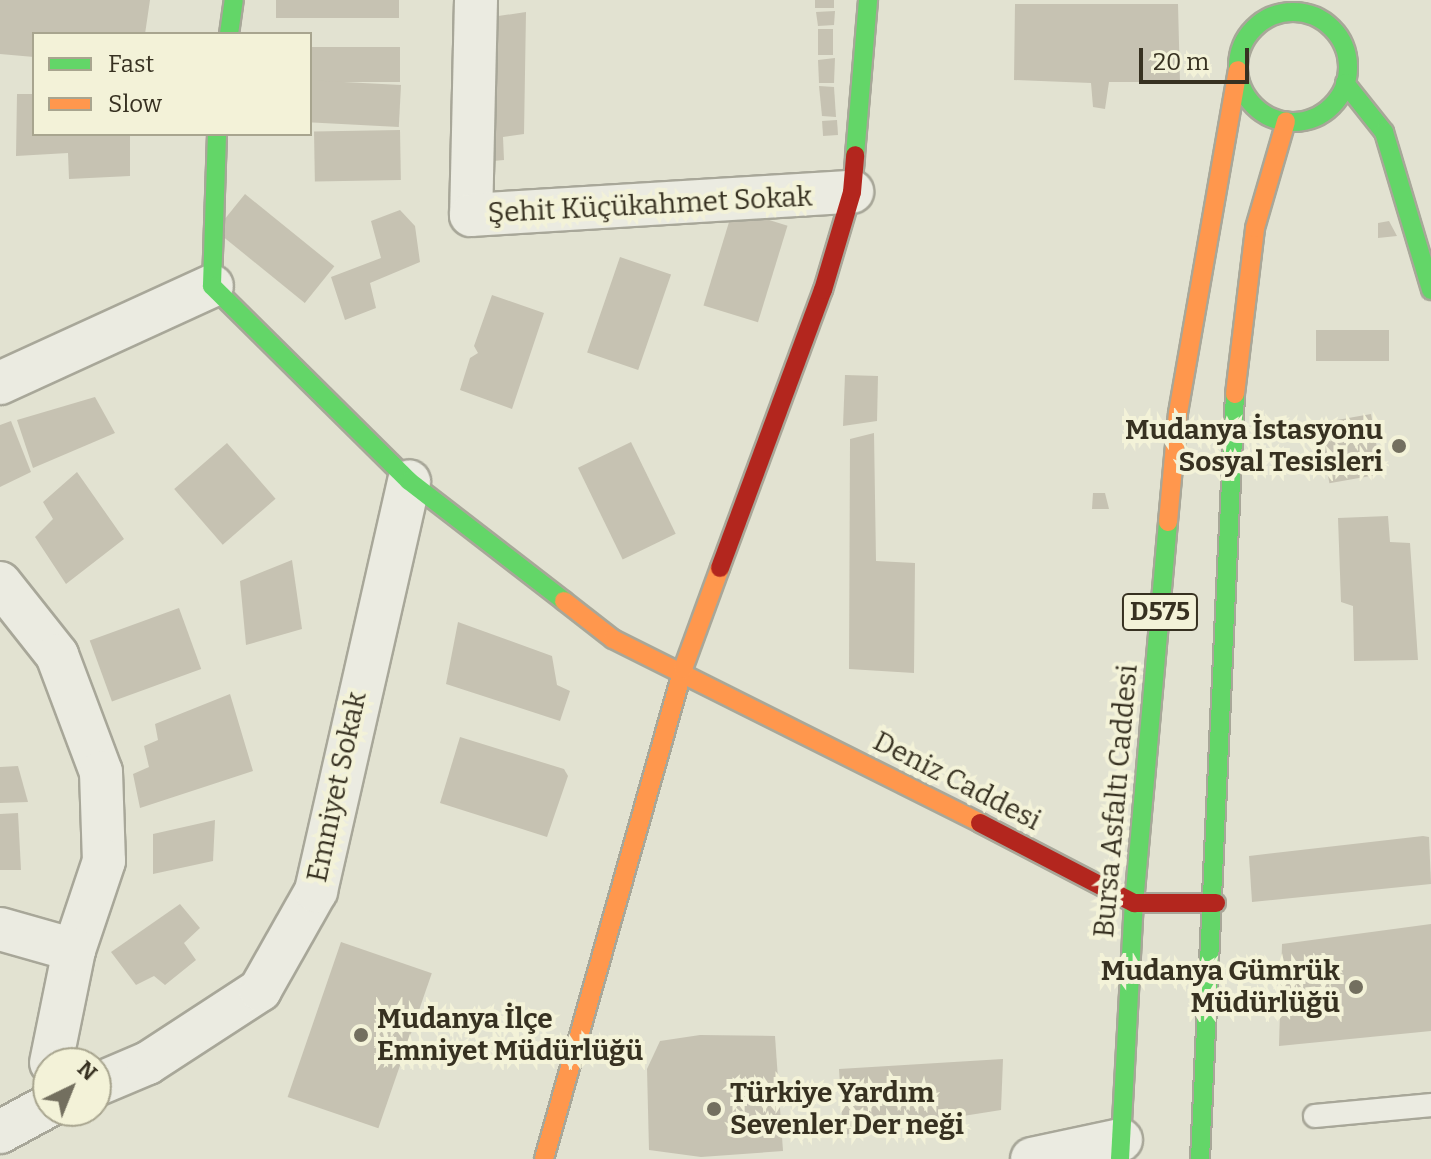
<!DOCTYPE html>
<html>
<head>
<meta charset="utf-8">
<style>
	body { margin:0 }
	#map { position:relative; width:1431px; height:1159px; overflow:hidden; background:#e2e2d1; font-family:Bitter,serif }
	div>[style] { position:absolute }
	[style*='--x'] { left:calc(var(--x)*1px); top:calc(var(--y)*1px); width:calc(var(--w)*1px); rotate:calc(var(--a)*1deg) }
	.building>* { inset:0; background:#c6c2b2; transform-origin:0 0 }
	.roads { filter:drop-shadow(2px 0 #a8a799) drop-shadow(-2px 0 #a8a799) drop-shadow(0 2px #a8a799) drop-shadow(0 -2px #a8a799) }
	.lane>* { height:22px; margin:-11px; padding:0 11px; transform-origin:11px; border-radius:11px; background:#ebebe1 }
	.street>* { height:42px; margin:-21px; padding:0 21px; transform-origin:21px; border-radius:21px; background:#ebebe1 }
	.fast>* { height:18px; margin:-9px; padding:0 9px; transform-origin:9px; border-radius:9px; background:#63d668 }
	.fast>.ring { margin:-9px; padding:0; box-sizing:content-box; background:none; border:18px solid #63d668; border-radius:50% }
	.slow>* { height:18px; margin:-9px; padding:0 9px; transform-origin:9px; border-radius:9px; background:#ff974d }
	.jam>* { height:18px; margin:-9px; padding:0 9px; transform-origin:9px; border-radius:9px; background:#b3261e }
	.dots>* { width:22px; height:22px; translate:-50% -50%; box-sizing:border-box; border:4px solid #f3f2d8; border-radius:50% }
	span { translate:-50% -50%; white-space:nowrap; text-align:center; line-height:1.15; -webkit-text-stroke:8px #f3f2d8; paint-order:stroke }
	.shield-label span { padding:2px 6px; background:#f3f2d8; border:2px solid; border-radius:6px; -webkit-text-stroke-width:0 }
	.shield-label { font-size:26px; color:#373121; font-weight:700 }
	.street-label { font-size:28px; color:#373121 }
	.poi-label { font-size:28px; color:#373121; font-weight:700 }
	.right { translate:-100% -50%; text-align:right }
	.left { translate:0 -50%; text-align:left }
	.legend { position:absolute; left:32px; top:32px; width:280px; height:104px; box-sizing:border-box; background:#f3f2d8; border:2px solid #a8a58f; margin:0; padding:10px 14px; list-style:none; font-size:24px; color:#373121 }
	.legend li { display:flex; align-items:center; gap:16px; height:40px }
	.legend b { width:40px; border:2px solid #a8a58f }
	.north { position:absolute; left:32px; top:1047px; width:80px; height:80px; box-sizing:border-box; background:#f3f2d8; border:2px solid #a8a58f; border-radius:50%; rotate:43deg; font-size:22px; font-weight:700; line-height:32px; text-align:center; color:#373121 }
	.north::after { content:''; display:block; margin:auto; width:28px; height:36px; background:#736f5f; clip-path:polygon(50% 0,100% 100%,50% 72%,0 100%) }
	.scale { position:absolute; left:1139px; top:48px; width:110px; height:36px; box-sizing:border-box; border:4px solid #373121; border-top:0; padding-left:10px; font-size:24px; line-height:28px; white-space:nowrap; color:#373121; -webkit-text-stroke:6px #f3f2d8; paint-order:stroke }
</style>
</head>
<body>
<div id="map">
	<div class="building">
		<div style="clip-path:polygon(0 0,150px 0,145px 34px,34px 34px,34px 57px,0 54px)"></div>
		<div style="left:276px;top:0;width:123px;height:18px"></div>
		<div style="left:815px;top:0;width:19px;height:8px"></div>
		<div style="clip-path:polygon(1015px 4px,1178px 4px,1180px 82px,1109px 82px,1105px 109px,1093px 107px,1091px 83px,1014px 80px)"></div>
		<div style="clip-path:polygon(835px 11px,834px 25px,818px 26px,816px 12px)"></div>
		<div style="clip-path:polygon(526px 12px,524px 134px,503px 137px,504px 160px,482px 162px,478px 19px)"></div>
		<div style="left:818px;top:29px;width:15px;height:26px"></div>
		<div style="left:400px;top:47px;width:35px;height:90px;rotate:90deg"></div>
		<div style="clip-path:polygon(835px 58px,834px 83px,819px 83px,818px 60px)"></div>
		<div style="left:401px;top:85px;width:42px;height:91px;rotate:93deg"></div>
		<div style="clip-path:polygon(819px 86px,834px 87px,836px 117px,822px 116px)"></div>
		<div style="clip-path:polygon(17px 94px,34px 94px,34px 134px,130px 134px,130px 176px,69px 179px,68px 153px,16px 156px)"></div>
		<div style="left:837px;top:120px;width:15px;height:15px;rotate:86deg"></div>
		<div style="left:400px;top:130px;width:50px;height:86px;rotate:89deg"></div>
		<div style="left:245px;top:194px;width:115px;height:47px;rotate:39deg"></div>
		<div style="left:733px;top:209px;width:57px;height:101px;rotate:17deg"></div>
		<div style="clip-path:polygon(400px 210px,415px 226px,420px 262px,370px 283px,376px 308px,345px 320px,331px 277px,381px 258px,371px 221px)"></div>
		<div style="clip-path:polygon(1389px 221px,1397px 236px,1378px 238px,1378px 223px)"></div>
		<div style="left:620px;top:257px;width:54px;height:101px;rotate:19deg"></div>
		<div style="clip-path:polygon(492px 295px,544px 313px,512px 409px,460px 390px,470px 358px,478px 353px,474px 346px)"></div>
		<div style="left:1389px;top:330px;width:31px;height:73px;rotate:90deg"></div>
		<div style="clip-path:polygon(845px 375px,878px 376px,877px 421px,843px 426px)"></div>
		<div style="clip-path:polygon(95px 397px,115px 433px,33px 468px,17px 420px)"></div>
		<div style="left:1371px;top:414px;width:61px;height:53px;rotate:80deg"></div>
		<div style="clip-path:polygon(11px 421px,31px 472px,0 487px,0 425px)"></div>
		<div style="clip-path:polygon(874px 433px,876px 561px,915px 563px,914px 673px,849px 669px,850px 439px)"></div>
		<div style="left:631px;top:442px;width:102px;height:59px;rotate:64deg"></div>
		<div style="left:227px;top:443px;width:74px;height:70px;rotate:49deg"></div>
		<div style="clip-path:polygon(77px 472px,124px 539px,66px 584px,35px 537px,53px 519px,43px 502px)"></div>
		<div style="clip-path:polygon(1093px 493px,1105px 493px,1109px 509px,1092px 509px)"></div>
		<div style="clip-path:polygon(1388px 516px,1390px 542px,1410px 543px,1418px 660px,1354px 661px,1353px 606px,1341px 602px,1338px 518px)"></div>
		<div style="clip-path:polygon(292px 560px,302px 629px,246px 645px,240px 581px)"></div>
		<div style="left:179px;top:608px;width:65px;height:95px;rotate:70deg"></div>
		<div style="clip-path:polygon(458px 622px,552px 656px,557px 685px,570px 691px,560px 721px,446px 684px)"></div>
		<div style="clip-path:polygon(230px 694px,253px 771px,140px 808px,133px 774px,149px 767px,144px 746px,158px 740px,155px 724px)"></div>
		<div style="clip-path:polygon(460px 737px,564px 769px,568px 776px,547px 837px,440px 803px)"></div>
		<div style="clip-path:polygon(18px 766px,28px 802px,0 803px,0 767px)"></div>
		<div style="clip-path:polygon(18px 813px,21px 870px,0 870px,0 814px)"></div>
		<div style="clip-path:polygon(215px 820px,213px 861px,153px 874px,153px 834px)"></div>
		<div style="clip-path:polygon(1423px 836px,1429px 837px,1431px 884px,1252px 902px,1249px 856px)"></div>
		<div style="clip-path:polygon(180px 904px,200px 928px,184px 943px,196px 960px,165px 985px,154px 976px,136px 985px,111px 952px)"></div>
		<div style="clip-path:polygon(1431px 924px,1431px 1031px,1279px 1046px,1282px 944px)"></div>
		<div style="left:341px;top:942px;width:96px;height:164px;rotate:19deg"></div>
		<div style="clip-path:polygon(700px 1035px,775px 1036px,783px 1151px,701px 1157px,649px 1150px,647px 1069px,660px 1041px)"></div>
		<div style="clip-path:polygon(1003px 1059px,1001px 1110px,843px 1135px,839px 1069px)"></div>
	</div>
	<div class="roads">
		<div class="lane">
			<div style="--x:1315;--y:1116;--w:117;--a:-5.4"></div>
		</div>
		<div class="street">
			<div style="--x:476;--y:0;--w:215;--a:91.3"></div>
			<div style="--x:471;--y:215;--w:382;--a:-3.5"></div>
			<div style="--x:0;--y:383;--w:233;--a:-24.6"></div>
			<div style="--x:0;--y:583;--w:92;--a:51.6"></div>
			<div style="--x:57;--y:655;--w:125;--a:69.4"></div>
			<div style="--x:101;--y:772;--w:89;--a:88.1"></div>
			<div style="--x:104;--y:861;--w:94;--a:108.6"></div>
			<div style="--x:74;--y:950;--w:115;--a:101.5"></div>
			<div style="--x:0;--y:929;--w:77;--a:15.8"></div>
			<div style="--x:96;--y:1085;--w:56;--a:-22.9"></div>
			<div style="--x:148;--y:1063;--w:134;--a:-33.1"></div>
			<div style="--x:260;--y:990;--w:114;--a:-60.5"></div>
			<div style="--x:316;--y:891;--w:420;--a:-77.2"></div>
			<div style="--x:0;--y:1132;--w:55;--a:-28.4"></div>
			<div style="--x:1032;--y:1159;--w:91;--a:-12.1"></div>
		</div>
		<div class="fast">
			<div class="ring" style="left:1238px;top:12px;width:92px;height:92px"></div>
			<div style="--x:229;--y:34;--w:34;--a:-82"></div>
			<div style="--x:1345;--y:83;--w:63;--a:51.5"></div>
			<div style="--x:1384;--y:132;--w:165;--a:73.4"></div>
			<div style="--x:217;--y:134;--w:152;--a:91.9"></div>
			<div style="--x:212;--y:286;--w:277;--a:44.7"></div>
			<div style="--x:409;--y:481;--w:196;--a:37.7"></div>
			<div style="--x:855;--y:155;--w:156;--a:-85.2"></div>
			<div style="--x:1120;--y:1159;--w:256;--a:-86.9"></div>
			<div style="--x:1134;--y:903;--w:383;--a:-84.9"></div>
			<div style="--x:1200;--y:1159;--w:766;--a:-87.38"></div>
		</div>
		<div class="slow">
			<div style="--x:1235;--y:394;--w:167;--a:-83.1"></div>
			<div style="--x:1255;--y:228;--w:111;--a:-73.8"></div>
			<div style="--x:1168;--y:522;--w:109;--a:-84.8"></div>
			<div style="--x:1178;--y:413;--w:348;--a:-80.1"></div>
			<div style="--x:564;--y:601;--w:62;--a:37.8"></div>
			<div style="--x:613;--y:639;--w:411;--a:26.6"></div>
			<div style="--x:544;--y:1159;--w:509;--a:-74.16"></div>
			<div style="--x:683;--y:669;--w:108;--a:-69.9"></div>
		</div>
		<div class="jam">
			<div style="--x:720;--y:568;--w:296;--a:-69.7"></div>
			<div style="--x:823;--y:290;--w:102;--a:-73.5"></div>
			<div style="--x:852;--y:192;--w:37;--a:-85"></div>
			<div style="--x:980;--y:823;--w:174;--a:27.5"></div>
			<div style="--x:1134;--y:903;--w:82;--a:0"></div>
		</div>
	</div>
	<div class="dots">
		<div style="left:1399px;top:446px;background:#736f5f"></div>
		<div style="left:1356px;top:987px;background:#736f5f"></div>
		<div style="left:361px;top:1035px;background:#736f5f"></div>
		<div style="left:714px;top:1109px;background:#736f5f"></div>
	</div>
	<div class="shield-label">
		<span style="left:1160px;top:612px">D575</span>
	</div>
	<div class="street-label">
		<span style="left:650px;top:205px;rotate:-3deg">Şehit Küçükahmet Sokak</span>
		<span style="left:957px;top:781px;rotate:27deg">Deniz Caddesi</span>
		<span style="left:337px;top:787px;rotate:-78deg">Emniyet Sokak</span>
		<span style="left:1116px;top:801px;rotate:-85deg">Bursa Asfaltı Caddesi</span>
	</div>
	<div class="poi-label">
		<span class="right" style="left:1383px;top:446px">Mudanya İstasyonu<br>Sosyal Tesisleri</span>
		<span class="right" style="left:1340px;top:987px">Mudanya Gümrük<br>Müdürlüğü</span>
		<span class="left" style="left:377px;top:1035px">Mudanya İlçe<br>Emniyet Müdürlüğü</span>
		<span class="left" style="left:730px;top:1109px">Türkiye Yardım<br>Sevenler Der neği</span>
	</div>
	<ul class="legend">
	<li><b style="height:10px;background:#63d668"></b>Fast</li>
	<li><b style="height:10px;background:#ff974d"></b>Slow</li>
	</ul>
	<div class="north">N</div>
	<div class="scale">20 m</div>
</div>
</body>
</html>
